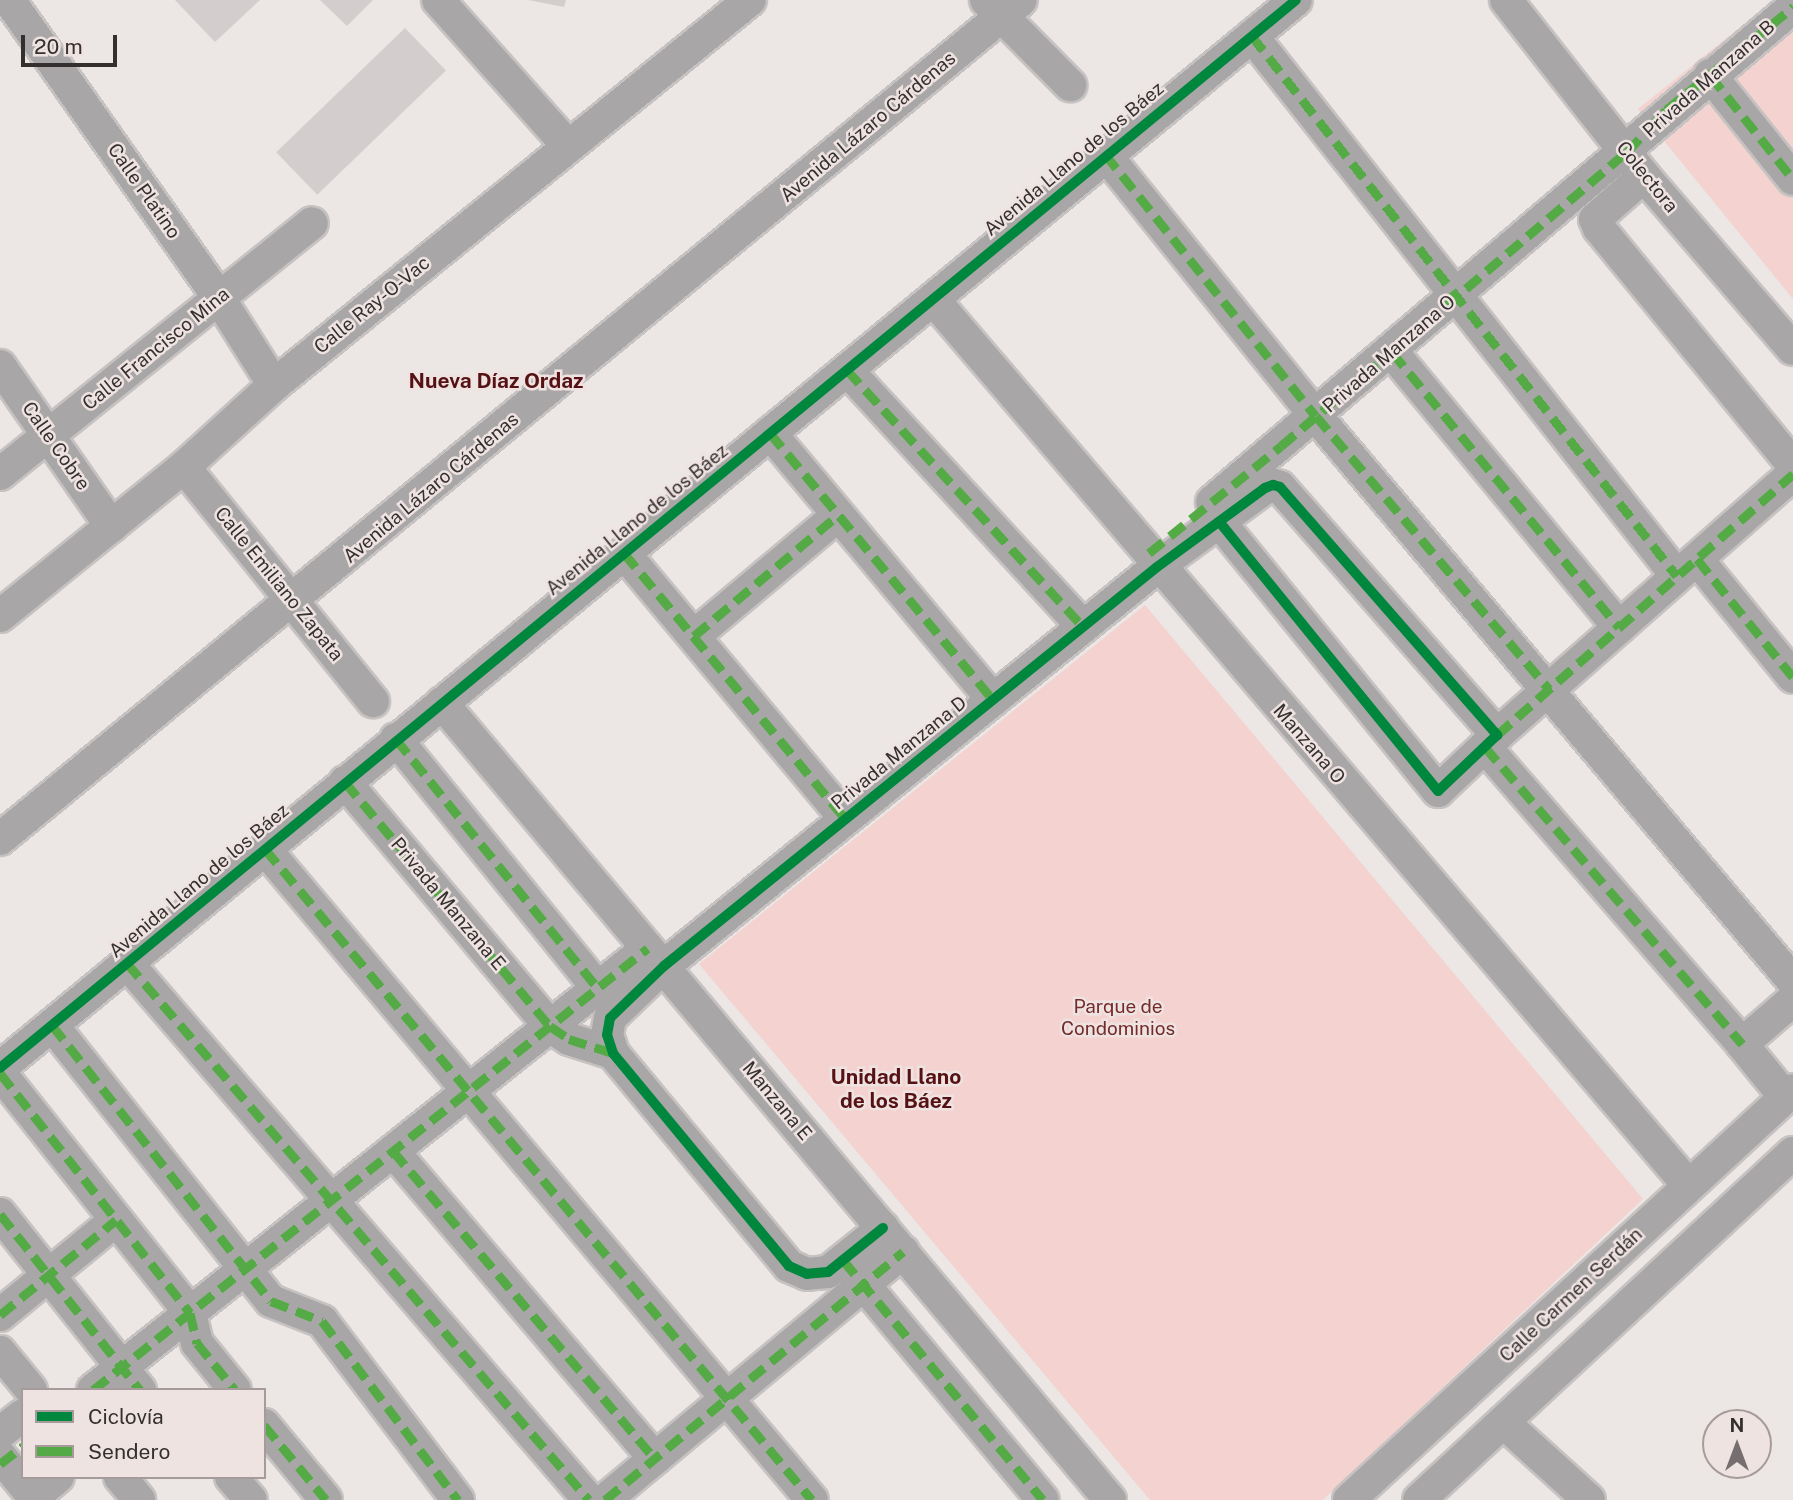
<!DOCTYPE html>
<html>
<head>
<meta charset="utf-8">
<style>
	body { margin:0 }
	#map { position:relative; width:1793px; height:1500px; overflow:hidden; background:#ece6e5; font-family:"Public Sans",sans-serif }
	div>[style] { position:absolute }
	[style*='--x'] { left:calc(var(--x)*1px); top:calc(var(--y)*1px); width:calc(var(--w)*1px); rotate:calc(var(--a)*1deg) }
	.green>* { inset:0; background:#f3d2cf }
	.building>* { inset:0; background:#d3cecd; transform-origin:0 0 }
	.roads { filter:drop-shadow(2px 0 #c7c2c2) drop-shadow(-2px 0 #c7c2c2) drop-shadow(0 2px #c7c2c2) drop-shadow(0 -2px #c7c2c2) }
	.minor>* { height:32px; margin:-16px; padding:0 16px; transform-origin:16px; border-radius:16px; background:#a8a6a6 }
	.quiet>* { height:9px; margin-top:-4.5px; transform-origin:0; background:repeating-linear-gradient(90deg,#54ab45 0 18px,transparent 0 27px) }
	.cycleway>* { height:10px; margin:-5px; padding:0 5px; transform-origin:5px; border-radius:5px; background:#00873e }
	span { translate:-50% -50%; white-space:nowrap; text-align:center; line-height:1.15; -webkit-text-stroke:5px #efe3e2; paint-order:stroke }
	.street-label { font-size:19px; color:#353030 }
	.park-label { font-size:19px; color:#742b2a }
	.neighbourhood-label { font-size:21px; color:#551113; font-weight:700 }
	.legend { position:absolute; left:21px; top:1388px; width:245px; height:91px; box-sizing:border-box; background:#efe3e2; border:2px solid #a59b9b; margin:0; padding:9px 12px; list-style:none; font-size:21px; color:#353030 }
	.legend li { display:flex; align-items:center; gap:14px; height:35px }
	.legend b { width:35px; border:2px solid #a59b9b }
	.north { position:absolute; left:1702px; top:1409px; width:70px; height:70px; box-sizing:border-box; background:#efe3e2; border:2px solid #a59b9b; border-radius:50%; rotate:0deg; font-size:19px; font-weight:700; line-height:28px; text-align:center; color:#353030 }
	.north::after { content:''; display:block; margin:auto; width:24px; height:32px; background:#75706f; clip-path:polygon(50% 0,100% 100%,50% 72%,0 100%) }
	.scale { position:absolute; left:21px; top:35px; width:96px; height:32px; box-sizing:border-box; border:4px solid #353030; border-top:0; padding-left:9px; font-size:21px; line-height:24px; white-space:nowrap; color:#353030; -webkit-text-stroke:5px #efe3e2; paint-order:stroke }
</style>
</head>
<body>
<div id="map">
	<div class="green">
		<div style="clip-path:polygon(1774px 0,1793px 0,1793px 299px,1638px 109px)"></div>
		<div style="clip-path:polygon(1145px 605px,1643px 1199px,1323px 1500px,1150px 1500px,699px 964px)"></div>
	</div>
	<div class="building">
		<div style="clip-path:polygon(175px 0,260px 0,215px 42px)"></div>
		<div style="clip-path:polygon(320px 0,373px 0,347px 26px)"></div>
		<div style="clip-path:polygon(528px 0,566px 0,564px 7px)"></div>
		<div style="left:405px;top:28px;width:59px;height:179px;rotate:46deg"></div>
	</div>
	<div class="roads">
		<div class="minor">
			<div style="--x:9;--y:0;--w:365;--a:54.8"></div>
			<div style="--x:219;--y:298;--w:103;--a:57.7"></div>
			<div style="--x:438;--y:0;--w:194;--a:48.3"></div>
			<div style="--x:986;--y:0;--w:120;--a:45.3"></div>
			<div style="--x:1506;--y:0;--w:224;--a:51.9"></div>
			<div style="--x:1644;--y:176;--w:228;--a:49.3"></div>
			<div style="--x:1252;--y:36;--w:687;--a:51.8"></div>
			<div style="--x:1710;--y:75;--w:133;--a:51.4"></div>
			<div style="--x:1105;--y:154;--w:336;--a:51.2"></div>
			<div style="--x:1316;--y:416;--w:739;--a:49.83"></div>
			<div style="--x:1644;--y:176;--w:65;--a:138.7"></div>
			<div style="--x:1595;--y:219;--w:10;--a:66"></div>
			<div style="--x:1599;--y:228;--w:306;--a:50.7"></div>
			<div style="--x:933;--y:299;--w:1165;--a:49.56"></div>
			<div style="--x:1392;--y:352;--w:357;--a:50.5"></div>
			<div style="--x:0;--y:366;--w:195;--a:55.2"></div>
			<div style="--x:847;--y:370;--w:349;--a:47.4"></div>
			<div style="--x:770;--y:433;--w:348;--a:50.1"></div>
			<div style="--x:184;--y:467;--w:301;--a:51.1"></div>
			<div style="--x:0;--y:474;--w:400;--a:-38.8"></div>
			<div style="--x:1212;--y:502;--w:763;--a:-40.43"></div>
			<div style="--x:624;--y:553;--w:346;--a:50.2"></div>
			<div style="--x:1697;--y:559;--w:152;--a:50.9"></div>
			<div style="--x:0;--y:616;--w:237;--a:-39"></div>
			<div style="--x:184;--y:467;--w:122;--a:-42.3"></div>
			<div style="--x:274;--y:385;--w:612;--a:-38.97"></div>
			<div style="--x:694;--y:636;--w:188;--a:-40"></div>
			<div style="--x:442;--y:703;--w:1040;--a:50.03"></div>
			<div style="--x:1497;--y:735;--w:395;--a:-41.4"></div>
			<div style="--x:396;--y:739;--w:319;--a:51"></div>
			<div style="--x:1485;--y:747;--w:393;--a:49.1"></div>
			<div style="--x:345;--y:782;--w:319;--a:50"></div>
			<div style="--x:550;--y:1026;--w:23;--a:34"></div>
			<div style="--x:569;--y:1039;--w:46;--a:17.7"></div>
			<div style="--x:0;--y:839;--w:1321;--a:-39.41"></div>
			<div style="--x:265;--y:849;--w:850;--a:49.96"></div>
			<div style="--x:127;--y:963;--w:708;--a:49.29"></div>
			<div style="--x:52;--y:1025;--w:352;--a:51.6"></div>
			<div style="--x:271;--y:1301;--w:55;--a:21.4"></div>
			<div style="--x:322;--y:1321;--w:225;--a:52.8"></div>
			<div style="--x:0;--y:1068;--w:1679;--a:-39.49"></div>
			<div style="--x:0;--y:1073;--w:306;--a:51.6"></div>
			<div style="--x:190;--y:1313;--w:31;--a:77"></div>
			<div style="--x:197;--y:1343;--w:60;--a:51"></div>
			<div style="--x:1785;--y:1097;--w:68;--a:-129.1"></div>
			<div style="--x:1742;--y:1044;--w:67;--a:-40.8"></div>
			<div style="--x:393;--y:1151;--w:404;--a:49.6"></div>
			<div style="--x:0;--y:1214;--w:225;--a:51.5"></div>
			<div style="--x:883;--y:1228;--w:70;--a:141.3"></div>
			<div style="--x:828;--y:1272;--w:21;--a:175"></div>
			<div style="--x:807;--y:1274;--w:20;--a:-156"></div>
			<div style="--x:789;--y:1266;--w:276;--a:-129.6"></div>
			<div style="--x:613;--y:1053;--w:19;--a:-108"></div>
			<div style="--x:607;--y:1035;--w:17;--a:-80"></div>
			<div style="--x:610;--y:1018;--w:75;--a:-43.9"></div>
			<div style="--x:664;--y:966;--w:634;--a:-38.98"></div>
			<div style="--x:1157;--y:567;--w:134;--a:-36.2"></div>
			<div style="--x:1265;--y:488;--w:9;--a:-21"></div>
			<div style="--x:1273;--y:485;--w:7;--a:16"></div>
			<div style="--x:1280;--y:487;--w:330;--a:48.8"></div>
			<div style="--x:1497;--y:735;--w:81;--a:136.5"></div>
			<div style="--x:1438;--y:791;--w:347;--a:-129.1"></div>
			<div style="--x:851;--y:1269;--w:300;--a:50.3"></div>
			<div style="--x:0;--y:1315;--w:150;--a:-39.3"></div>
			<div style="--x:0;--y:1352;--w:49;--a:50.8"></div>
			<div style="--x:93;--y:1390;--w:709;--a:-38.53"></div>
			<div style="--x:1503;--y:1422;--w:116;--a:42.2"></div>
			<div style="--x:264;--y:1425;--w:97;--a:50.4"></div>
			<div style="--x:0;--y:1433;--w:29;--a:-38"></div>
			<div style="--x:0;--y:1456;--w:57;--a:50.7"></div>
			<div style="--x:120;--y:1477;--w:30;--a:50"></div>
			<div style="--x:231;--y:1477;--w:30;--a:49"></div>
			<div style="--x:34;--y:1497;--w:31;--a:-40"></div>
			<div style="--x:605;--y:1500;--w:388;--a:-39.8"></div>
			<div style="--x:1349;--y:1500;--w:604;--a:-42.72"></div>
			<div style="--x:1419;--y:1500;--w:510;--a:-42.86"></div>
		</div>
	</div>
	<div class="quiet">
		<div style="--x:1252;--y:36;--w:687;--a:51.8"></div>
		<div style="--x:1710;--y:75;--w:133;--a:51.4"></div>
		<div style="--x:1105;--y:154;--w:336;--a:51.2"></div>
		<div style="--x:1316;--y:416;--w:359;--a:49.5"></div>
		<div style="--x:1392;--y:352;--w:357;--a:50.5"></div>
		<div style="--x:847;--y:370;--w:349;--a:47.4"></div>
		<div style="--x:770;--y:433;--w:348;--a:50.1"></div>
		<div style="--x:624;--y:553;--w:346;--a:50.2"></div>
		<div style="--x:1149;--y:553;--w:170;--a:-39"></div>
		<div style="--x:1281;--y:446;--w:454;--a:-40.4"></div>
		<div style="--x:1627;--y:152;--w:57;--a:-47.1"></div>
		<div style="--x:1666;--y:110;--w:164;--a:-39"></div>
		<div style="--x:1697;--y:559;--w:152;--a:50.9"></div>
		<div style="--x:694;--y:636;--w:188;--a:-40"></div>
		<div style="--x:1497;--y:735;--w:395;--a:-41.4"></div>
		<div style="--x:396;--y:739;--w:319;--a:51"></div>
		<div style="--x:1485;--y:747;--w:393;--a:49.1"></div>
		<div style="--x:345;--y:782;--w:319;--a:50"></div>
		<div style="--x:550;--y:1026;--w:23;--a:34"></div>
		<div style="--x:569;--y:1039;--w:46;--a:17.7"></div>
		<div style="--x:265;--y:849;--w:850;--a:49.96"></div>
		<div style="--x:127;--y:963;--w:708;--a:49.29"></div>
		<div style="--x:52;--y:1025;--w:352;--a:51.6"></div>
		<div style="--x:271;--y:1301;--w:55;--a:21.4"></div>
		<div style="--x:322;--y:1321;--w:225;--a:52.8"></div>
		<div style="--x:0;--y:1073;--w:306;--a:51.6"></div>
		<div style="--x:190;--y:1313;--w:31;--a:77"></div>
		<div style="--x:197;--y:1343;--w:60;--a:51"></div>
		<div style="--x:393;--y:1151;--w:404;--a:49.6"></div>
		<div style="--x:0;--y:1214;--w:225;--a:51.5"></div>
		<div style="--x:843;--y:1260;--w:312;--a:50.2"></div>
		<div style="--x:0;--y:1315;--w:150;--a:-39.3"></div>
		<div style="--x:93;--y:1390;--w:709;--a:-38.53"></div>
		<div style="--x:264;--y:1425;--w:97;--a:50.4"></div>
		<div style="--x:0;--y:1464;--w:29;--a:-38"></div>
		<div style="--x:605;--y:1500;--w:388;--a:-39.8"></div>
	</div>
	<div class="cycleway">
		<div style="--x:0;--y:1068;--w:1679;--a:-39.49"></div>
		<div style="--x:883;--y:1228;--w:70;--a:141.3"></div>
		<div style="--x:828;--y:1272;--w:21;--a:175"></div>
		<div style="--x:807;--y:1274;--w:20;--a:-156"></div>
		<div style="--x:789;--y:1266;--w:276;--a:-129.6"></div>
		<div style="--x:613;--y:1053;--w:19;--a:-108"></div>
		<div style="--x:607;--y:1035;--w:17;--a:-80"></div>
		<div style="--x:610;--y:1018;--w:75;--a:-43.9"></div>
		<div style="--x:664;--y:966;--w:634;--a:-38.98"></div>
		<div style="--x:1157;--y:567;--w:134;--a:-36.2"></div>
		<div style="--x:1265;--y:488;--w:9;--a:-21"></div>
		<div style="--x:1273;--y:485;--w:7;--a:16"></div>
		<div style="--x:1280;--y:487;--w:330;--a:48.8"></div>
		<div style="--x:1497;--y:735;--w:81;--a:136.5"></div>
		<div style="--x:1438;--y:791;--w:347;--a:-129.1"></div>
	</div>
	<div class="street-label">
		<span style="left:1709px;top:79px;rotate:-41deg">Privada Manzana B</span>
		<span style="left:868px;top:127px;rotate:-40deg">Avenida Lázaro Cárdenas</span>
		<span style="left:1074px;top:159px;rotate:-40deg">Avenida Llano de los Báez</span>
		<span style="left:1647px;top:177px;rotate:51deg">Colectora</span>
		<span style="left:144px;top:191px;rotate:55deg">Calle Platino</span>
		<span style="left:372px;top:305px;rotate:-39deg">Calle Ray-O-Vac</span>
		<span style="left:156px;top:349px;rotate:-39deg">Calle Francisco Mina</span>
		<span style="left:1389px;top:354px;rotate:-41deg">Privada Manzana O</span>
		<span style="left:56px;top:446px;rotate:55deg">Calle Cobre</span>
		<span style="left:431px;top:488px;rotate:-40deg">Avenida Lázaro Cárdenas</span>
		<span style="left:637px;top:520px;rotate:-39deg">Avenida Llano de los Báez</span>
		<span style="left:279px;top:584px;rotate:51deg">Calle Emiliano Zapata</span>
		<span style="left:1309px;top:744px;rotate:49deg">Manzana O</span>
		<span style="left:899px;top:753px;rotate:-39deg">Privada Manzana D</span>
		<span style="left:199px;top:881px;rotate:-40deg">Avenida Llano de los Báez</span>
		<span style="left:448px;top:904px;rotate:50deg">Privada Manzana E</span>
		<span style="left:777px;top:1101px;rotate:50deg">Manzana E</span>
		<span style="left:1571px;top:1295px;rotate:-43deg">Calle Carmen Serdán</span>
	</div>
	<div class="park-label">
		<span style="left:1118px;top:1018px">Parque de<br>Condominios</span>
	</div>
	<div class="neighbourhood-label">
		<span style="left:496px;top:381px">Nueva Díaz Ordaz</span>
		<span style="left:896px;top:1089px">Unidad Llano<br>de los Báez</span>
	</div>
	<ul class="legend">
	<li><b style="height:9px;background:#00873e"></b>Ciclovía</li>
	<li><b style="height:9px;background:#54ab45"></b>Sendero</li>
	</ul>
	<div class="north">N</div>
	<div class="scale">20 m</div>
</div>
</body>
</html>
